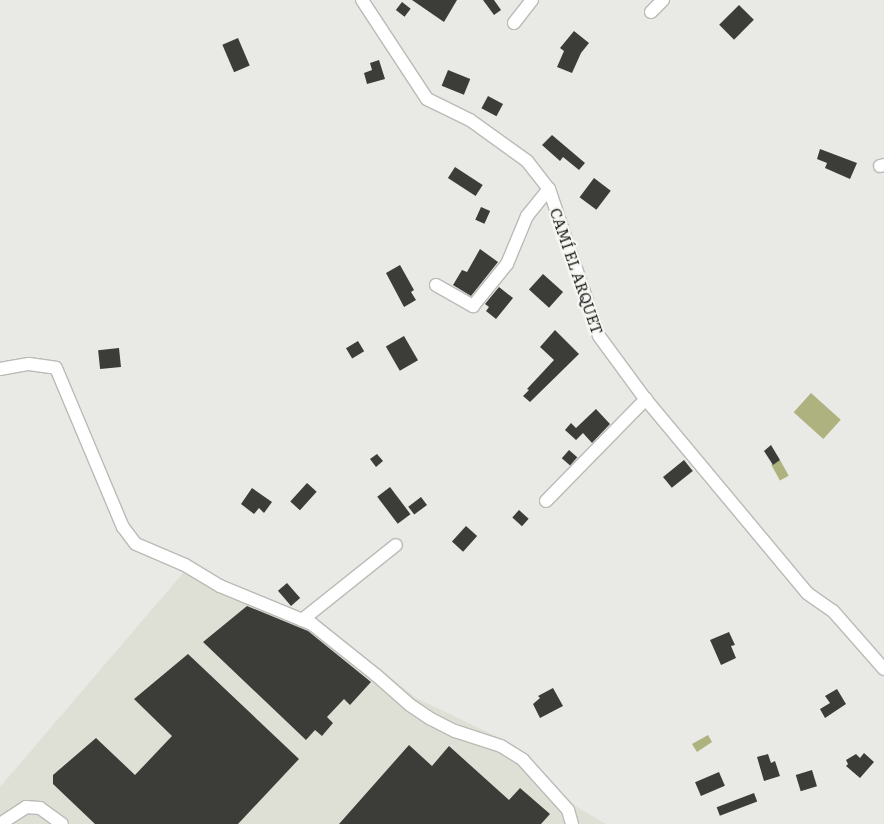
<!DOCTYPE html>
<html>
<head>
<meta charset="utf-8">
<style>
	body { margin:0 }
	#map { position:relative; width:884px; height:824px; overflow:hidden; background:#e9eae6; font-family:Literata,serif }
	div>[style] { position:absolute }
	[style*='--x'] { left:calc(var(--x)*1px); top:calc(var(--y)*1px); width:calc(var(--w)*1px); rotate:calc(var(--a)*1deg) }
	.built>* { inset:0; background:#dfe0d5 }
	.water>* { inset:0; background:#aeb27e; transform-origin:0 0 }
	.building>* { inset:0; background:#3c3d39; transform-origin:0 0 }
	.roads { filter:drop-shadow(1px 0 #babbb7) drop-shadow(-1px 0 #babbb7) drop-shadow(0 1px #babbb7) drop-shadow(0 -1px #babbb7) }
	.street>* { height:12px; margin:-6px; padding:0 6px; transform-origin:6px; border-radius:6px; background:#fff }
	span { translate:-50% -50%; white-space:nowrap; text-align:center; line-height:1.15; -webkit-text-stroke:5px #f6f7f3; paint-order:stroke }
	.street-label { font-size:15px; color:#1c1c1b }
</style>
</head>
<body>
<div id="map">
	<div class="built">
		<div style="clip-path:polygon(189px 566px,322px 622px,416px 698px,506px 741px,572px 804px,606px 824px,0 824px,0 787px)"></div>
	</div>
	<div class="water">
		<div style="left:811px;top:393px;width:40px;height:26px;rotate:42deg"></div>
		<div style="left:780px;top:460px;width:18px;height:10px;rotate:61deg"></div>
		<div style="clip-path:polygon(708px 735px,712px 742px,697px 752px,692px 744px)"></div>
	</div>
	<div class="building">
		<div style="clip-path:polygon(412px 0,457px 0,444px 22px)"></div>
		<div style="clip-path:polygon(483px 0,494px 0,501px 10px,494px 15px)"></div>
		<div style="left:402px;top:2px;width:11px;height:10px;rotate:38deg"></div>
		<div style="left:739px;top:5px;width:21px;height:28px;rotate:45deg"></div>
		<div style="clip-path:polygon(574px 31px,589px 43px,581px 53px,572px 73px,557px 67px,564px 51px,560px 48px)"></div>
		<div style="left:238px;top:38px;width:30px;height:17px;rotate:67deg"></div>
		<div style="clip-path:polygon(379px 60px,385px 79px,367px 84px,364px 73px,372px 70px,370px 63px)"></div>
		<div style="left:448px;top:70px;width:24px;height:17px;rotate:22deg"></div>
		<div style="left:488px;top:96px;width:17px;height:14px;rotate:28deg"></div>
		<div style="clip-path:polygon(552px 135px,585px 163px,579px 170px,563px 157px,560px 161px,542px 145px)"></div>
		<div style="clip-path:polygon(820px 149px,857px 163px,850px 179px,825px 168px,827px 163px,817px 159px)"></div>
		<div style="left:455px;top:167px;width:33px;height:13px;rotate:33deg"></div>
		<div style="left:594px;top:178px;width:21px;height:24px;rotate:37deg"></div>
		<div style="left:481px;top:207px;width:10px;height:14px;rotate:24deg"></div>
		<div style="clip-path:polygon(480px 249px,498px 262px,471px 296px,453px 285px,462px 270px,467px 272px)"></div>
		<div style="clip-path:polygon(400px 265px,414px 290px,411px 292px,416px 300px,404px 307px,386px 273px)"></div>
		<div style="left:543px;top:274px;width:27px;height:21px;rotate:42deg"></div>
		<div style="clip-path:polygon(499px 287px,513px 298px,496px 319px,486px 311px,489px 307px,485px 304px)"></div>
		<div style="clip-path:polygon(555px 330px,579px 354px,530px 402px,523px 396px,529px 390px,527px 389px,554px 360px,540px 347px)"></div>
		<div style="left:404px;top:336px;width:28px;height:21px;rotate:60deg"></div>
		<div style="left:358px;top:341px;width:12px;height:14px;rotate:59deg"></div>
		<div style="left:119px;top:348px;width:19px;height:21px;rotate:84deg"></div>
		<div style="clip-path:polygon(596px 409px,610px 424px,592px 443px,583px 433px,576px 440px,565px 430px,571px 423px,576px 428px)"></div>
		<div style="clip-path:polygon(771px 445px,780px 460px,773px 465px,764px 451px)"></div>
		<div style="left:569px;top:450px;width:11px;height:11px;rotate:41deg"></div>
		<div style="clip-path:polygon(377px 454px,383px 461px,376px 467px,370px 459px)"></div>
		<div style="left:684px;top:460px;width:14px;height:27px;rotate:51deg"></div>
		<div style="left:307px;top:483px;width:13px;height:25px;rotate:42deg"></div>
		<div style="left:390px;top:487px;width:34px;height:16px;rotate:53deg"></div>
		<div style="clip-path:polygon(252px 488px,272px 502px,264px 513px,259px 508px,254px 514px,241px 504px)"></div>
		<div style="left:421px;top:497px;width:10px;height:16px;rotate:53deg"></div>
		<div style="left:519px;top:510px;width:13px;height:10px;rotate:42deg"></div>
		<div style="left:466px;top:526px;width:15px;height:21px;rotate:42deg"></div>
		<div style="left:287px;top:583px;width:20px;height:12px;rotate:49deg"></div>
		<div style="clip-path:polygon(247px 606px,308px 631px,371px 682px,350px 705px,344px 699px,327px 717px,333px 723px,322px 736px,315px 730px,306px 740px,203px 642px)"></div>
		<div style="clip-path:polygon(729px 632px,735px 645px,731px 646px,736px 658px,721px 665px,710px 640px)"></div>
		<div style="clip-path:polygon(188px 654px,299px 759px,238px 824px,95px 824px,53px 784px,53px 775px,96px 738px,135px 775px,172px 736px,134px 699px)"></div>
		<div style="clip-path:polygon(553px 688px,563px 706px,540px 718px,533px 704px,540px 698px,538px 696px)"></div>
		<div style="clip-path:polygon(837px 689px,846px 704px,825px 718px,820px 709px,830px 703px,825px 696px)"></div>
		<div style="clip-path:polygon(409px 745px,432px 766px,449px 746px,509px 800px,520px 788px,550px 814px,541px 824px,339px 824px)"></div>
		<div style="clip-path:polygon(864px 753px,874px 762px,860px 778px,846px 766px,848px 764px,846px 760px,856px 754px,860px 758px)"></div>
		<div style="clip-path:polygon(768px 754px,771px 763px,775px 761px,780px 776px,764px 781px,757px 757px)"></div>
		<div style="left:812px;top:770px;width:17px;height:17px;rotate:73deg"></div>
		<div style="left:719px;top:772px;width:15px;height:26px;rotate:67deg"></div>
		<div style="left:754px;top:793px;width:9px;height:40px;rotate:69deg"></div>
	</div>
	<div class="roads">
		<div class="street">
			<div style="--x:362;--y:0;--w:118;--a:56.7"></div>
			<div style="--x:427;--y:99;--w:48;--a:26"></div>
			<div style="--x:470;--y:120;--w:70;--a:35.7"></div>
			<div style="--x:527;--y:161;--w:36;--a:52"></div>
			<div style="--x:549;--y:189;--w:155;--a:71.2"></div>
			<div style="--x:599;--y:336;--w:74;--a:53.7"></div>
			<div style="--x:643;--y:396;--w:256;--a:50.2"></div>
			<div style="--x:807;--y:593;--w:32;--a:35"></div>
			<div style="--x:833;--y:611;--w:77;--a:48.7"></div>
			<div style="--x:651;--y:12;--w:17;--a:-45"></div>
			<div style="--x:514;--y:23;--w:29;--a:-52"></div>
			<div style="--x:880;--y:166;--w:4;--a:-14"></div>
			<div style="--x:436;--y:285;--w:43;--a:29.6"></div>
			<div style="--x:473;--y:306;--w:54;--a:-51"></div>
			<div style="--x:507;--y:264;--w:52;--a:-67.4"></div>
			<div style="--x:527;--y:216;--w:35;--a:-51"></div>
			<div style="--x:0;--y:369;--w:29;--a:-10"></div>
			<div style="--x:29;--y:364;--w:27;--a:8"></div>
			<div style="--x:56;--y:368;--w:173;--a:67.2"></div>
			<div style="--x:123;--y:527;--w:21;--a:53"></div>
			<div style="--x:136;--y:544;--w:53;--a:23.2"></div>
			<div style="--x:185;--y:565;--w:41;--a:31"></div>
			<div style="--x:220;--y:586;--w:100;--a:22.4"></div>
			<div style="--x:312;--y:624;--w:82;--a:38.6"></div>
			<div style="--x:376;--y:675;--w:45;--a:41.4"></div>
			<div style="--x:410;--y:705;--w:25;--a:34"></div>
			<div style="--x:431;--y:719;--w:27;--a:27"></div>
			<div style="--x:455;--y:731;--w:48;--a:18.1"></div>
			<div style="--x:501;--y:746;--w:26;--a:32"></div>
			<div style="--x:523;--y:760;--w:67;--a:48"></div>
			<div style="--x:568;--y:810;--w:15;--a:74"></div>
			<div style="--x:546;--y:501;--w:143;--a:-45.6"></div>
			<div style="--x:302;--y:620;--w:120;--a:-38.6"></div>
			<div style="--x:0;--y:824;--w:31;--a:-33"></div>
			<div style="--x:26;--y:807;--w:14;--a:4"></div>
			<div style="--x:40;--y:808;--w:27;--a:36"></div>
		</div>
	</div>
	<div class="street-label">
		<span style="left:577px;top:271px;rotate:71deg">CAMÍ EL ARQUET</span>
	</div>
</div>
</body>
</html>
